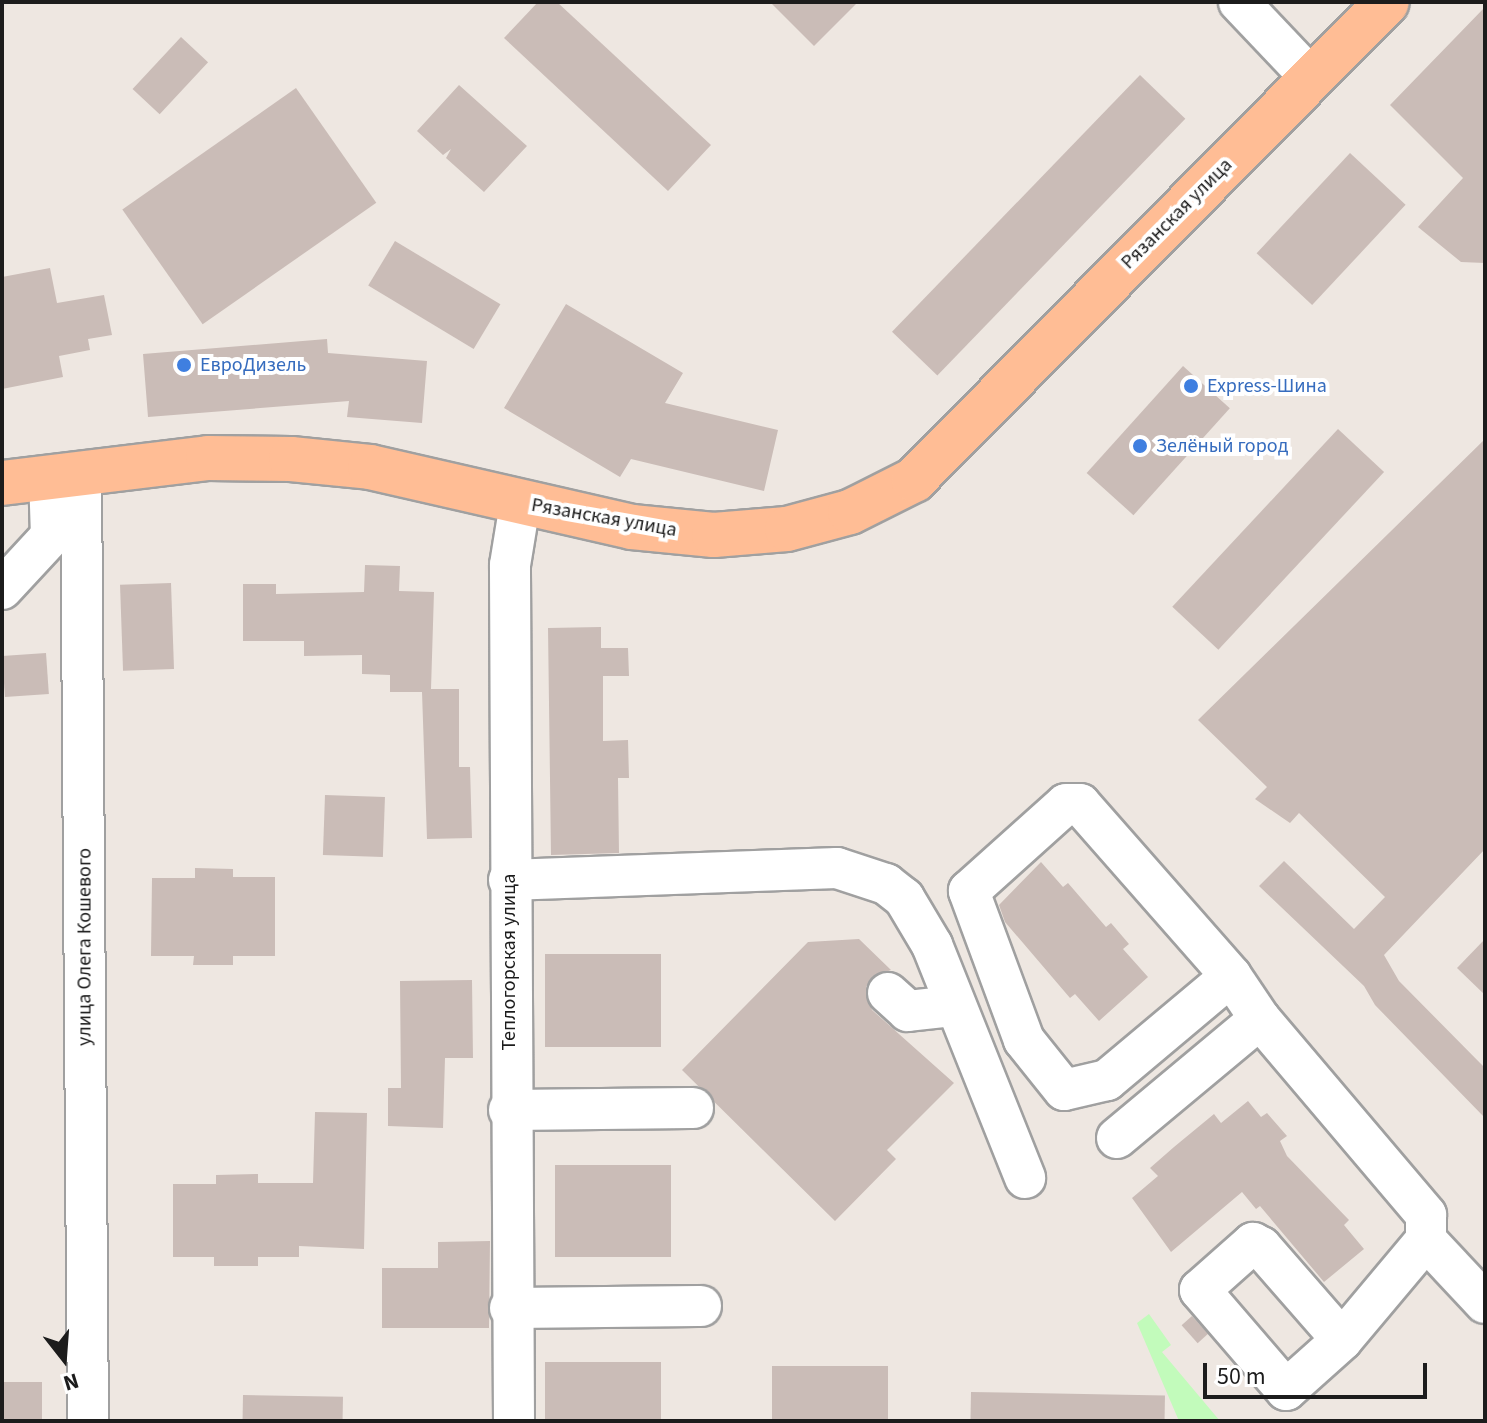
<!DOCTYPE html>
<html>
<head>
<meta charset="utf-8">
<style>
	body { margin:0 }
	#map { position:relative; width:1487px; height:1423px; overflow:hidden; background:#eee7e1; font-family:"Source Sans 3",sans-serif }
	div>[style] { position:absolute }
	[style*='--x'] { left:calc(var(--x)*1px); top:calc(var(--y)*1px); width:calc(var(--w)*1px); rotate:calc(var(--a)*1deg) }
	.park>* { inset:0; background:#c2fbbb }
	.building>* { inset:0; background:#cabcb7; transform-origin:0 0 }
	.roads { filter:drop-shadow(2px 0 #a0a0a0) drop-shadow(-2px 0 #a0a0a0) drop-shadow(0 2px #a0a0a0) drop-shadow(0 -2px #a0a0a0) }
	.minor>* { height:40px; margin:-20px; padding:0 20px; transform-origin:20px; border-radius:20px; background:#fff }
	.major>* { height:44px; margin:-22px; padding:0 22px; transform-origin:22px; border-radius:22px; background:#ffbd95 }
	.dots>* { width:22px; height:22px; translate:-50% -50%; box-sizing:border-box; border:4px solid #fff; border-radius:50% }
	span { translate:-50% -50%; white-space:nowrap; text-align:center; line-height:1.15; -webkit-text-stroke:8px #fff; paint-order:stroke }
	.street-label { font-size:20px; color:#1c1c1c }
	.shop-label { font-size:20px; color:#366cbe }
	.left { translate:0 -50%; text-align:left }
	.frame { position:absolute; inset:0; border:4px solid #1c1c1c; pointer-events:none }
	.north { position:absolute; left:24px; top:1319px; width:80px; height:80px; -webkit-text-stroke:6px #fff; paint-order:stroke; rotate:163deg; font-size:22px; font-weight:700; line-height:32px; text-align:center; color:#1c1c1c }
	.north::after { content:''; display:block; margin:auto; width:28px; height:36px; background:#1c1c1c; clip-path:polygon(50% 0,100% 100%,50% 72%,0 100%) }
	.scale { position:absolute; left:1203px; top:1363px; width:224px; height:36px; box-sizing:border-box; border:4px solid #1c1c1c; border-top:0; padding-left:10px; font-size:24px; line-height:28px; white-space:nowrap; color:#1c1c1c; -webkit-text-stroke:6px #fff; paint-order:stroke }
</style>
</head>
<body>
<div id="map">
	<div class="park">
		<div style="clip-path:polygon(1149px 1314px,1171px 1345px,1162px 1352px,1220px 1421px,1179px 1421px,1137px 1323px)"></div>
	</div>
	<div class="building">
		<div style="clip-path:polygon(538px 2px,557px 2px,711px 145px,668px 191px,504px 38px)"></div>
		<div style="clip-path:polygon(770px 2px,858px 2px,814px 46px)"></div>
		<div style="clip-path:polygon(1485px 7px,1485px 263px,1461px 262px,1418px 227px,1463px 178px,1390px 105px)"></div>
		<div style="left:181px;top:37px;width:37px;height:71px;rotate:43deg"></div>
		<div style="left:1140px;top:75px;width:63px;height:357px;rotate:44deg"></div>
		<div style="clip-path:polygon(459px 85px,527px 146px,484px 192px,446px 158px,451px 149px,443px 155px,417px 131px)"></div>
		<div style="left:296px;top:88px;width:140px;height:212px;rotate:55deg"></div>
		<div style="left:1350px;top:153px;width:76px;height:137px;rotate:43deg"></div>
		<div style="left:395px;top:241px;width:123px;height:52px;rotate:31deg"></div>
		<div style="clip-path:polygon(50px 268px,57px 303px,104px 295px,112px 335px,88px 339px,90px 350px,59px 356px,63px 377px,2px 389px,2px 277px)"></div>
		<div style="clip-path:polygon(566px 304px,683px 373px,665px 403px,778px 430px,764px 491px,631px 459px,620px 477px,504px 408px)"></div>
		<div style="clip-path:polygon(327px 339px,328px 353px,427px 361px,422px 423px,347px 417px,349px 401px,148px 417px,143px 354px)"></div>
		<div style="left:1183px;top:366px;width:63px;height:144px;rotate:42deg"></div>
		<div style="left:1338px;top:429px;width:63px;height:243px;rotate:43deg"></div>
		<div style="clip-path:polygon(1485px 439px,1485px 849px,1384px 955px,1399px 981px,1485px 1068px,1485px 1118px,1375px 1005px,1364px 986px,1259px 886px,1284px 861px,1354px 929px,1385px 897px,1299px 813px,1290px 823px,1255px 799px,1267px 787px,1198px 720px)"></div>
		<div style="clip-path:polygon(365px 565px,400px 566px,399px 591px,434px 592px,431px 689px,459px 689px,459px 767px,470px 767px,472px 838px,427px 839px,422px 692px,390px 692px,390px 675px,362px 674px,362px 655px,304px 656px,304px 641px,243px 641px,243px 584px,276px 584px,276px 594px,364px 592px)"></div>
		<div style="left:171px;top:583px;width:86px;height:51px;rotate:88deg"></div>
		<div style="clip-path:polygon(601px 627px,601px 648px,628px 648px,629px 676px,603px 676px,603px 741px,628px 740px,629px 778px,618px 778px,619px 853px,551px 855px,548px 628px)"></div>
		<div style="left:46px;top:653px;width:41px;height:44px;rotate:86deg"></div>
		<div style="left:325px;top:795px;width:60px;height:60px;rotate:2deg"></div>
		<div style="clip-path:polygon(1041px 862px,1063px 887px,1068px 883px,1106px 927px,1111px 923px,1129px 944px,1123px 949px,1148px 977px,1099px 1021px,1075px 994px,1070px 998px,1005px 922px,999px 905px)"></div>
		<div style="clip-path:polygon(195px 868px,233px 869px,233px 877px,275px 877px,275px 956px,233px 956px,233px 965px,193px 965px,194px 956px,151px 956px,152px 878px,195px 878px)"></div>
		<div style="clip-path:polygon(859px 939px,891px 970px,872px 977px,866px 987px,872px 1010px,954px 1083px,887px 1150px,896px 1159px,835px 1221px,682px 1070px,808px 942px)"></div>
		<div style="clip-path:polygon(1485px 939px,1485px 995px,1457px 968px)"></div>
		<div style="left:545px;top:954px;width:116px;height:93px"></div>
		<div style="clip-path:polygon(472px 980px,473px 1058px,445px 1058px,443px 1128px,388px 1126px,388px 1088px,401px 1088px,400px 981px)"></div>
		<div style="clip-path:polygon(1248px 1101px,1261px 1117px,1267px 1113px,1287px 1136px,1280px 1141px,1287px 1156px,1349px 1220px,1344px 1225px,1364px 1249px,1324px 1282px,1260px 1206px,1256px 1209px,1242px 1192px,1171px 1252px,1132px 1198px,1158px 1176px,1150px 1168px,1174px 1147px,1214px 1114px,1221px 1123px)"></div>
		<div style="clip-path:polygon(315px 1112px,367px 1113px,364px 1249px,299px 1246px,299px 1257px,258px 1257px,258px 1266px,214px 1266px,214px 1257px,173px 1257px,173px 1184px,216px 1184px,216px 1175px,258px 1174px,258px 1183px,313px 1183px)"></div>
		<div style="left:555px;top:1165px;width:116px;height:92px"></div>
		<div style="clip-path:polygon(490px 1241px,489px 1328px,382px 1328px,382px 1268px,438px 1268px,438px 1242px)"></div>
		<div style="left:1192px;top:1316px;width:24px;height:14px;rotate:48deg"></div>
		<div style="left:545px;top:1362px;width:116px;height:59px"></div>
		<div style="left:772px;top:1366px;width:116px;height:55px"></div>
		<div style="left:42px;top:1382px;width:39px;height:40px;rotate:90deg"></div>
		<div style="left:971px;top:1392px;width:194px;height:29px;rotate:1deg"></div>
		<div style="left:243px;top:1395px;width:100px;height:26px;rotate:1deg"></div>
	</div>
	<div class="roads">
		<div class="minor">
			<div style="--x:1239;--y:2;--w:105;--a:46.5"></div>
			<div style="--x:81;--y:473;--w:948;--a:89.58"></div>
			<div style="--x:2;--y:589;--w:72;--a:-47.2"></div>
			<div style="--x:51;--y:536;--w:60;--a:-91.9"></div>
			<div style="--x:509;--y:880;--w:328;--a:-2.1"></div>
			<div style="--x:837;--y:868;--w:52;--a:18.1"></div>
			<div style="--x:886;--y:884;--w:23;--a:38"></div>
			<div style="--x:904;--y:898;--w:55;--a:59.2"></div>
			<div style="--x:932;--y:945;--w:251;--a:68.2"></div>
			<div style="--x:1231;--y:976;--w:162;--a:140"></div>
			<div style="--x:1107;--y:1080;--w:44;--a:166.9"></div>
			<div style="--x:1064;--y:1090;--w:64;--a:-128.7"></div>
			<div style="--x:1024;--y:1040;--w:159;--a:-110.3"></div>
			<div style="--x:969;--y:891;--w:130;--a:-41.9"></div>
			<div style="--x:1066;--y:804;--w:14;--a:0"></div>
			<div style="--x:1080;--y:804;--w:229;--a:48.7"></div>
			<div style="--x:1231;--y:976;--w:52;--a:56"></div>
			<div style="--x:888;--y:993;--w:27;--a:42"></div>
			<div style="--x:908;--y:1011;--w:45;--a:-6.3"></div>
			<div style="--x:509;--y:1110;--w:184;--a:-0.6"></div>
			<div style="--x:1117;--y:1138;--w:186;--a:-39.8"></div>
			<div style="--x:1260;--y:1019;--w:257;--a:49.7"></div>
			<div style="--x:1426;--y:1215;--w:25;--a:90"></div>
			<div style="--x:1426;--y:1240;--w:86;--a:46.9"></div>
			<div style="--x:510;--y:1308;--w:191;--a:-0.6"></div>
			<div style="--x:1342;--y:1340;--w:75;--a:138.2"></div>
			<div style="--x:1286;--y:1390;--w:132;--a:-130.7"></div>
			<div style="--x:1200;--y:1290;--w:71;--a:-41.6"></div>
			<div style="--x:1253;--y:1243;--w:9;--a:27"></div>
			<div style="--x:1261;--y:1247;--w:123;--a:48.9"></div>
			<div style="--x:1342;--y:1340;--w:131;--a:-50"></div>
			<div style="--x:514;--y:1421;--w:856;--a:-90.27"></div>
			<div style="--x:510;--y:565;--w:62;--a:-80.7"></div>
		</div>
		<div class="major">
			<div style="--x:2;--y:483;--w:208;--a:-6.9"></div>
			<div style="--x:208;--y:458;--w:83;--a:0.7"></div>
			<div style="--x:291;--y:459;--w:79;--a:5.8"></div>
			<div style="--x:370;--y:467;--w:269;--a:12.9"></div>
			<div style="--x:632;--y:527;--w:82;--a:5.6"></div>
			<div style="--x:714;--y:535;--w:73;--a:-4.7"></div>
			<div style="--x:787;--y:529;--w:65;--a:-15.1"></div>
			<div style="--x:850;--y:512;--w:72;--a:-26.6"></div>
			<div style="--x:914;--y:480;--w:672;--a:-45.3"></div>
		</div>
	</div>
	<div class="dots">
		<div style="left:184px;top:365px;background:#3f7fe0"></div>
		<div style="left:1191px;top:386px;background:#3f7fe0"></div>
		<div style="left:1140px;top:446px;background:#3f7fe0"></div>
	</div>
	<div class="street-label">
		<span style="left:1177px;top:214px;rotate:-45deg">Рязанская улица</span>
		<span style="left:604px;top:518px;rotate:10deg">Рязанская улица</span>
		<span style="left:85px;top:947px;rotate:-90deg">улица Олега Кошевого</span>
		<span style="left:509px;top:962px;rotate:-90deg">Теплогорская улица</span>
	</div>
	<div class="shop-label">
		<span class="left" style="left:200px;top:365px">ЕвроДизель</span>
		<span class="left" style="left:1207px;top:386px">Express-Шина</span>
		<span class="left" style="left:1156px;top:446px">Зелёный город</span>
	</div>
	<div class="frame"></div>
	<div class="north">N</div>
	<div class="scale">50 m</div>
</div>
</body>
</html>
